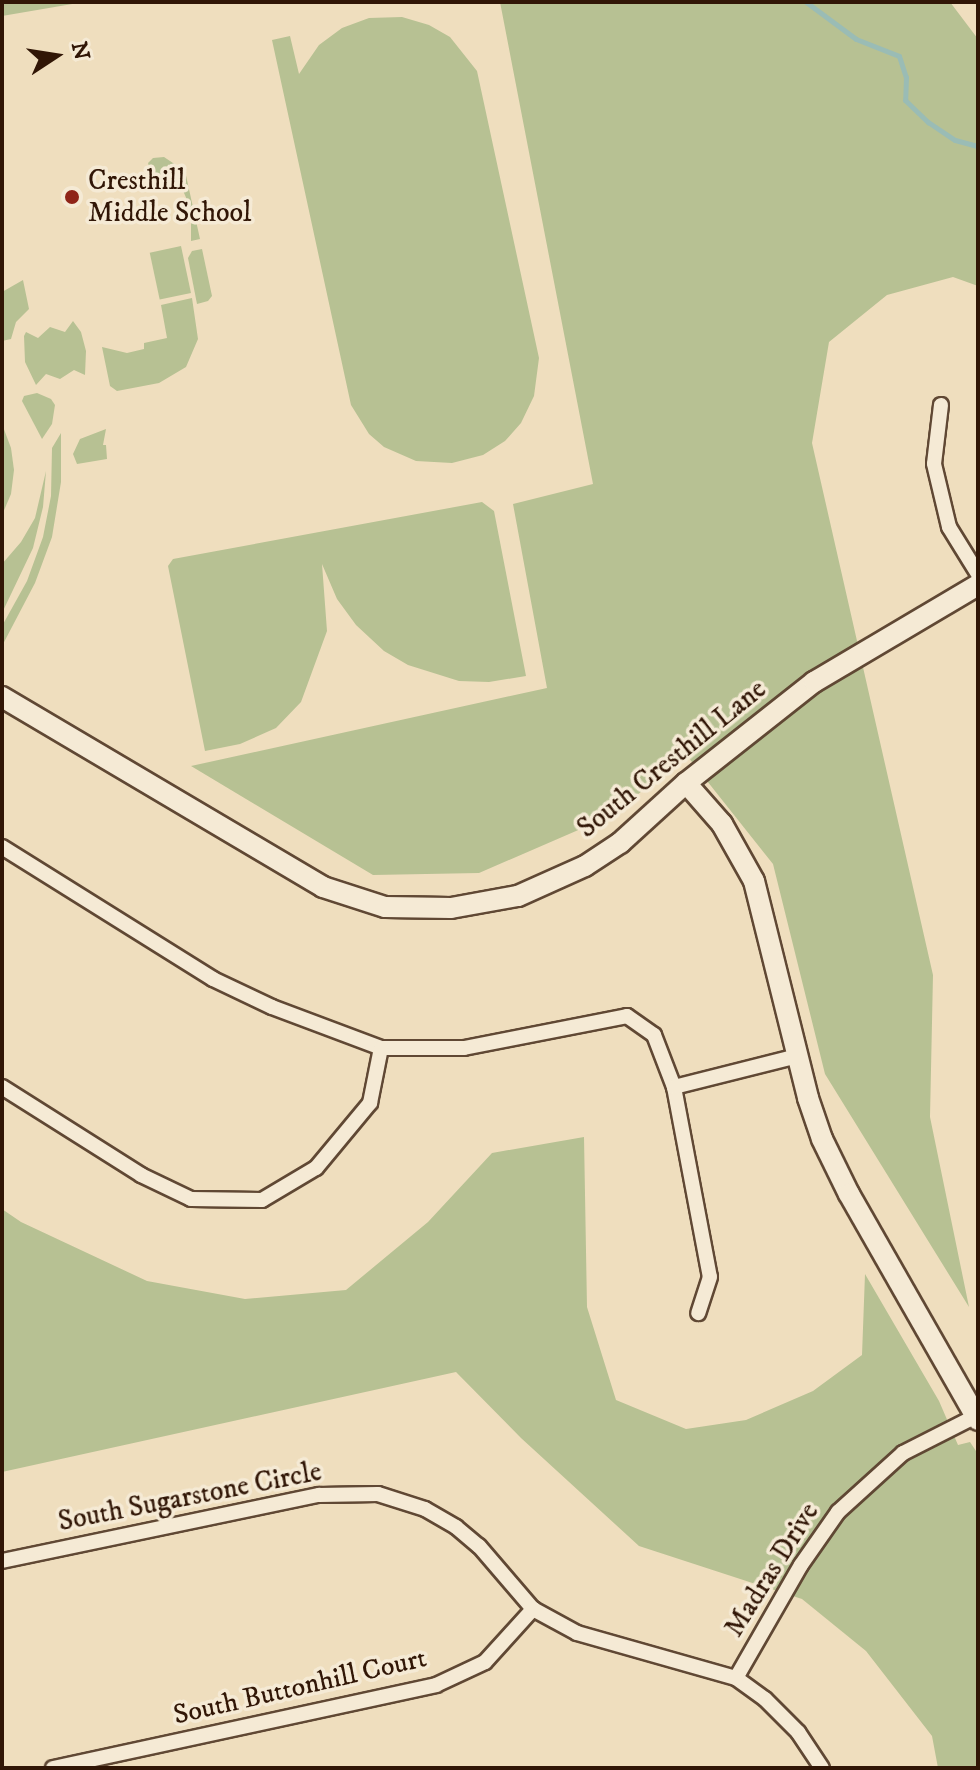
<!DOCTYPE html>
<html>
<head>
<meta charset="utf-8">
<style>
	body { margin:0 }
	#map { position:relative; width:980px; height:1770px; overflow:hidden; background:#efdebe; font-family:"IM FELL DW Pica",serif }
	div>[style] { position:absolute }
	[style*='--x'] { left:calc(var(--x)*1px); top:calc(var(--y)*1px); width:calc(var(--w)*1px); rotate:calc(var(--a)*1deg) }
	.green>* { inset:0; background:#b7c193; transform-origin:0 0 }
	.stream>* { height:5px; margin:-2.5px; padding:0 2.5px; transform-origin:2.5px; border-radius:2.5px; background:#9abcb5 }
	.roads { filter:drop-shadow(2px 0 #604834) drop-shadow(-2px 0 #604834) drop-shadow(0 2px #604834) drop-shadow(0 -2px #604834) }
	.street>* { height:14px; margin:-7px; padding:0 7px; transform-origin:7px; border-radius:7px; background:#f5ead5 }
	.secondary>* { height:20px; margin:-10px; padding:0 10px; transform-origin:10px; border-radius:10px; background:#f5ead5 }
	.dots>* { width:22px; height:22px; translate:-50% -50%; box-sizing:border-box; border:4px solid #f5ead5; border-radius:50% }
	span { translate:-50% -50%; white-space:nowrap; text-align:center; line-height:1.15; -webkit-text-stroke:7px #f5ead5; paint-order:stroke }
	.poi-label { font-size:28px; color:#311606 }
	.left { translate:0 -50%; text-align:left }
	.street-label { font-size:28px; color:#311606 }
	.frame { position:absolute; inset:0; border:4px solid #311606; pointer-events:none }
	.north { position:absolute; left:16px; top:16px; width:80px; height:80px; -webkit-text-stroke:6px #f5ead5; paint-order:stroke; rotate:78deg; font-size:22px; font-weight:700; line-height:32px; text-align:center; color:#311606 }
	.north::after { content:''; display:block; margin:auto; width:28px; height:36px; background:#311606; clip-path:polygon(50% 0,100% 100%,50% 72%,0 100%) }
</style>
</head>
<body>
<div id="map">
	<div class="green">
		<div style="clip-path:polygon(2px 2px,84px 2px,2px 16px)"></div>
		<div style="clip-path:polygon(500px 2px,950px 2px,978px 39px,978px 286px,953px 277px,887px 295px,829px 342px,812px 443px,933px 975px,930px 1117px,969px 1307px,825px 1074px,773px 864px,688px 757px,606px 818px,479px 873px,373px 875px,191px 766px,547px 688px,513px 504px,593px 484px)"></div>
		<div style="clip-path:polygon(402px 17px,429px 25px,450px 37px,477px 71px,539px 358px,534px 396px,521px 423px,505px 441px,483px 455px,452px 463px,416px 461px,384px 447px,369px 434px,351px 405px,272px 40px,290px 36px,299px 74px,319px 45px,342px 28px,369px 18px)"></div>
		<div style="clip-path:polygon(164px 157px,185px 171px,200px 239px,191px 241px,191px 209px,181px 186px,157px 191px,148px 163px,153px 158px)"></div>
		<div style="left:181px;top:246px;width:48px;height:32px;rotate:78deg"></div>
		<div style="clip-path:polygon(202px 249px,212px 296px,208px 301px,197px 304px,188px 258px,192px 251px)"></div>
		<div style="clip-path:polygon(23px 280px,29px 309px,16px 322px,11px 339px,2px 341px,2px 292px)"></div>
		<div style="clip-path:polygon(192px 298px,198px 339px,186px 367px,159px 383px,117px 391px,110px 386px,102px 347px,127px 353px,144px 349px,144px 343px,167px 338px,161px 305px)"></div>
		<div style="clip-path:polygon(73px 321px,81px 332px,86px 351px,85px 375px,74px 370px,60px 379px,46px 374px,36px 385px,25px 362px,24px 336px,26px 332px,38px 338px,50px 327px,65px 332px)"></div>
		<div style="clip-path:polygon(37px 393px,51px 399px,55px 405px,52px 424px,42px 439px,22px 401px,24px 396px)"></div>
		<div style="clip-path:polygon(2px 424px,11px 448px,14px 470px,11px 494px,2px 515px)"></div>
		<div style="clip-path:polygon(106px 429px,103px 445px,106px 445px,107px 459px,77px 464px,73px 454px,80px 439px)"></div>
		<div style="clip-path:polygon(61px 433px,61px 482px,52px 537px,35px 583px,2px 646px,2px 626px,27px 581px,43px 537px,51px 496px,52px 448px)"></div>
		<div style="clip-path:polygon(46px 471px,43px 507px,33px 548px,2px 613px,2px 564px,21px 542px,35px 518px)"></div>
		<div style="clip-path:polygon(482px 502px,494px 511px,526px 676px,489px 682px,459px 681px,408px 665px,384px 651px,356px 625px,337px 599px,322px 564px,327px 631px,301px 702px,276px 728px,240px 744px,205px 751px,168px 566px,173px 559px)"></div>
		<div style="clip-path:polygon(584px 1137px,587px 1307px,616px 1400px,686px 1429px,746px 1420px,813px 1391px,862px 1355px,865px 1274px,939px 1401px,958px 1445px,970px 1442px,978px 1454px,978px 1768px,938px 1768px,932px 1736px,866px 1651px,802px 1599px,639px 1546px,521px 1438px,456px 1372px,2px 1472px,2px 1209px,21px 1222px,147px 1281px,245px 1299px,346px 1290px,428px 1222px,492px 1153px)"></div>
	</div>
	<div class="stream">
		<div style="--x:806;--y:2;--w:62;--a:36.5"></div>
		<div style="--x:856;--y:39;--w:46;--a:21.6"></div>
		<div style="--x:899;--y:56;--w:22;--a:72"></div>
		<div style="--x:906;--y:77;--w:23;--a:92"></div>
		<div style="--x:905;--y:100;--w:32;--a:44"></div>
		<div style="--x:928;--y:122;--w:32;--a:34"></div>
		<div style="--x:955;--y:140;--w:24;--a:15"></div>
	</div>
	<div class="roads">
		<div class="street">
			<div style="--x:941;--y:405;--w:59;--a:96.8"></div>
			<div style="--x:934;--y:464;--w:65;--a:76.6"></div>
			<div style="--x:949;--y:527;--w:55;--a:58.3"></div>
			<div style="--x:2;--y:847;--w:249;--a:32"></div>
			<div style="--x:213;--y:979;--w:65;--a:25.4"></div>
			<div style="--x:272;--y:1007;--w:116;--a:20.6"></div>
			<div style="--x:381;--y:1048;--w:83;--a:0"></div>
			<div style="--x:464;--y:1048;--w:166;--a:-11.1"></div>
			<div style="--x:627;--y:1016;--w:33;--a:35"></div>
			<div style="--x:654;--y:1035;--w:56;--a:69"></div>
			<div style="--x:674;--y:1087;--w:193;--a:79.3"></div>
			<div style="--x:710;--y:1277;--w:38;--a:108"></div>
			<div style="--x:2;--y:1087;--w:165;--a:32.3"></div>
			<div style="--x:141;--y:1175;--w:55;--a:25.6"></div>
			<div style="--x:191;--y:1199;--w:71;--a:0.8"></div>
			<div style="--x:262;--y:1200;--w:63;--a:-30.7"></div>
			<div style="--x:316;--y:1168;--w:85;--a:-50.3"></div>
			<div style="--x:370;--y:1103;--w:56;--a:-78.7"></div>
			<div style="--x:674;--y:1087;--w:127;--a:-14.1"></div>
			<div style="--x:2;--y:1561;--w:324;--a:-11.8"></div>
			<div style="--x:319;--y:1495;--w:59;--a:-1"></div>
			<div style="--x:378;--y:1494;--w:49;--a:17.7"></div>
			<div style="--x:425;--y:1509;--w:36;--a:30"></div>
			<div style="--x:456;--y:1527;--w:30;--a:40"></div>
			<div style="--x:479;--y:1546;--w:83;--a:49.4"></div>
			<div style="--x:533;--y:1609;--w:50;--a:28.6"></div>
			<div style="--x:577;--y:1633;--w:165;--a:15.8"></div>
			<div style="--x:736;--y:1678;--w:36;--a:36"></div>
			<div style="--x:765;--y:1699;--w:47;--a:45"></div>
			<div style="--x:798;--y:1732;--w:43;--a:56.3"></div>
			<div style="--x:736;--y:1678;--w:130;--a:-60.1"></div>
			<div style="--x:801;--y:1565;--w:65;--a:-55.1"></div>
			<div style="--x:838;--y:1512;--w:88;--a:-42.2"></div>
			<div style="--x:903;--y:1453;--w:82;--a:-26.9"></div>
			<div style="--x:53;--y:1768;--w:392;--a:-12.2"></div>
			<div style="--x:436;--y:1685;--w:54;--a:-25.1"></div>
			<div style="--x:485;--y:1662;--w:72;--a:-47.8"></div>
		</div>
		<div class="secondary">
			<div style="--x:2;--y:697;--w:373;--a:30.6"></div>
			<div style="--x:323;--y:887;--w:65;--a:17.9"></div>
			<div style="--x:385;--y:907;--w:66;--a:0.9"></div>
			<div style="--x:451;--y:908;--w:68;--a:-10.2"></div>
			<div style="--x:518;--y:896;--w:73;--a:-24.1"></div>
			<div style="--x:585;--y:866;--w:42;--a:-33.3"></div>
			<div style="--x:620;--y:843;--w:89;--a:-42.3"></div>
			<div style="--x:686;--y:783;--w:163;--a:-38.3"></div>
			<div style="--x:814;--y:682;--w:191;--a:-30.6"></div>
			<div style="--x:686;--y:783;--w:55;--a:48.7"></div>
			<div style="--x:722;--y:824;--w:65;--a:60.7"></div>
			<div style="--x:754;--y:881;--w:224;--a:76"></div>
			<div style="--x:808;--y:1098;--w:43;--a:71.1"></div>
			<div style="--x:822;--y:1139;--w:61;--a:63.9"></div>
			<div style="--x:849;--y:1194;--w:260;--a:60.3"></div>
		</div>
	</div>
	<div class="dots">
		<div style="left:72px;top:197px;background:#8f2418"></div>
	</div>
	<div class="poi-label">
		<span class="left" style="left:88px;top:197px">Cresthill<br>Middle School</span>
	</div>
	<div class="street-label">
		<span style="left:672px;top:759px;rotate:-39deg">South Cresthill Lane</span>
		<span style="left:190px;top:1497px;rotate:-11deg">South Sugarstone Circle</span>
		<span style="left:772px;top:1570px;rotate:-58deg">Madras Drive</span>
		<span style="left:300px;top:1687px;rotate:-13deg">South Buttonhill Court</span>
	</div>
	<div class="frame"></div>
	<div class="north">N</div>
</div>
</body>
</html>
